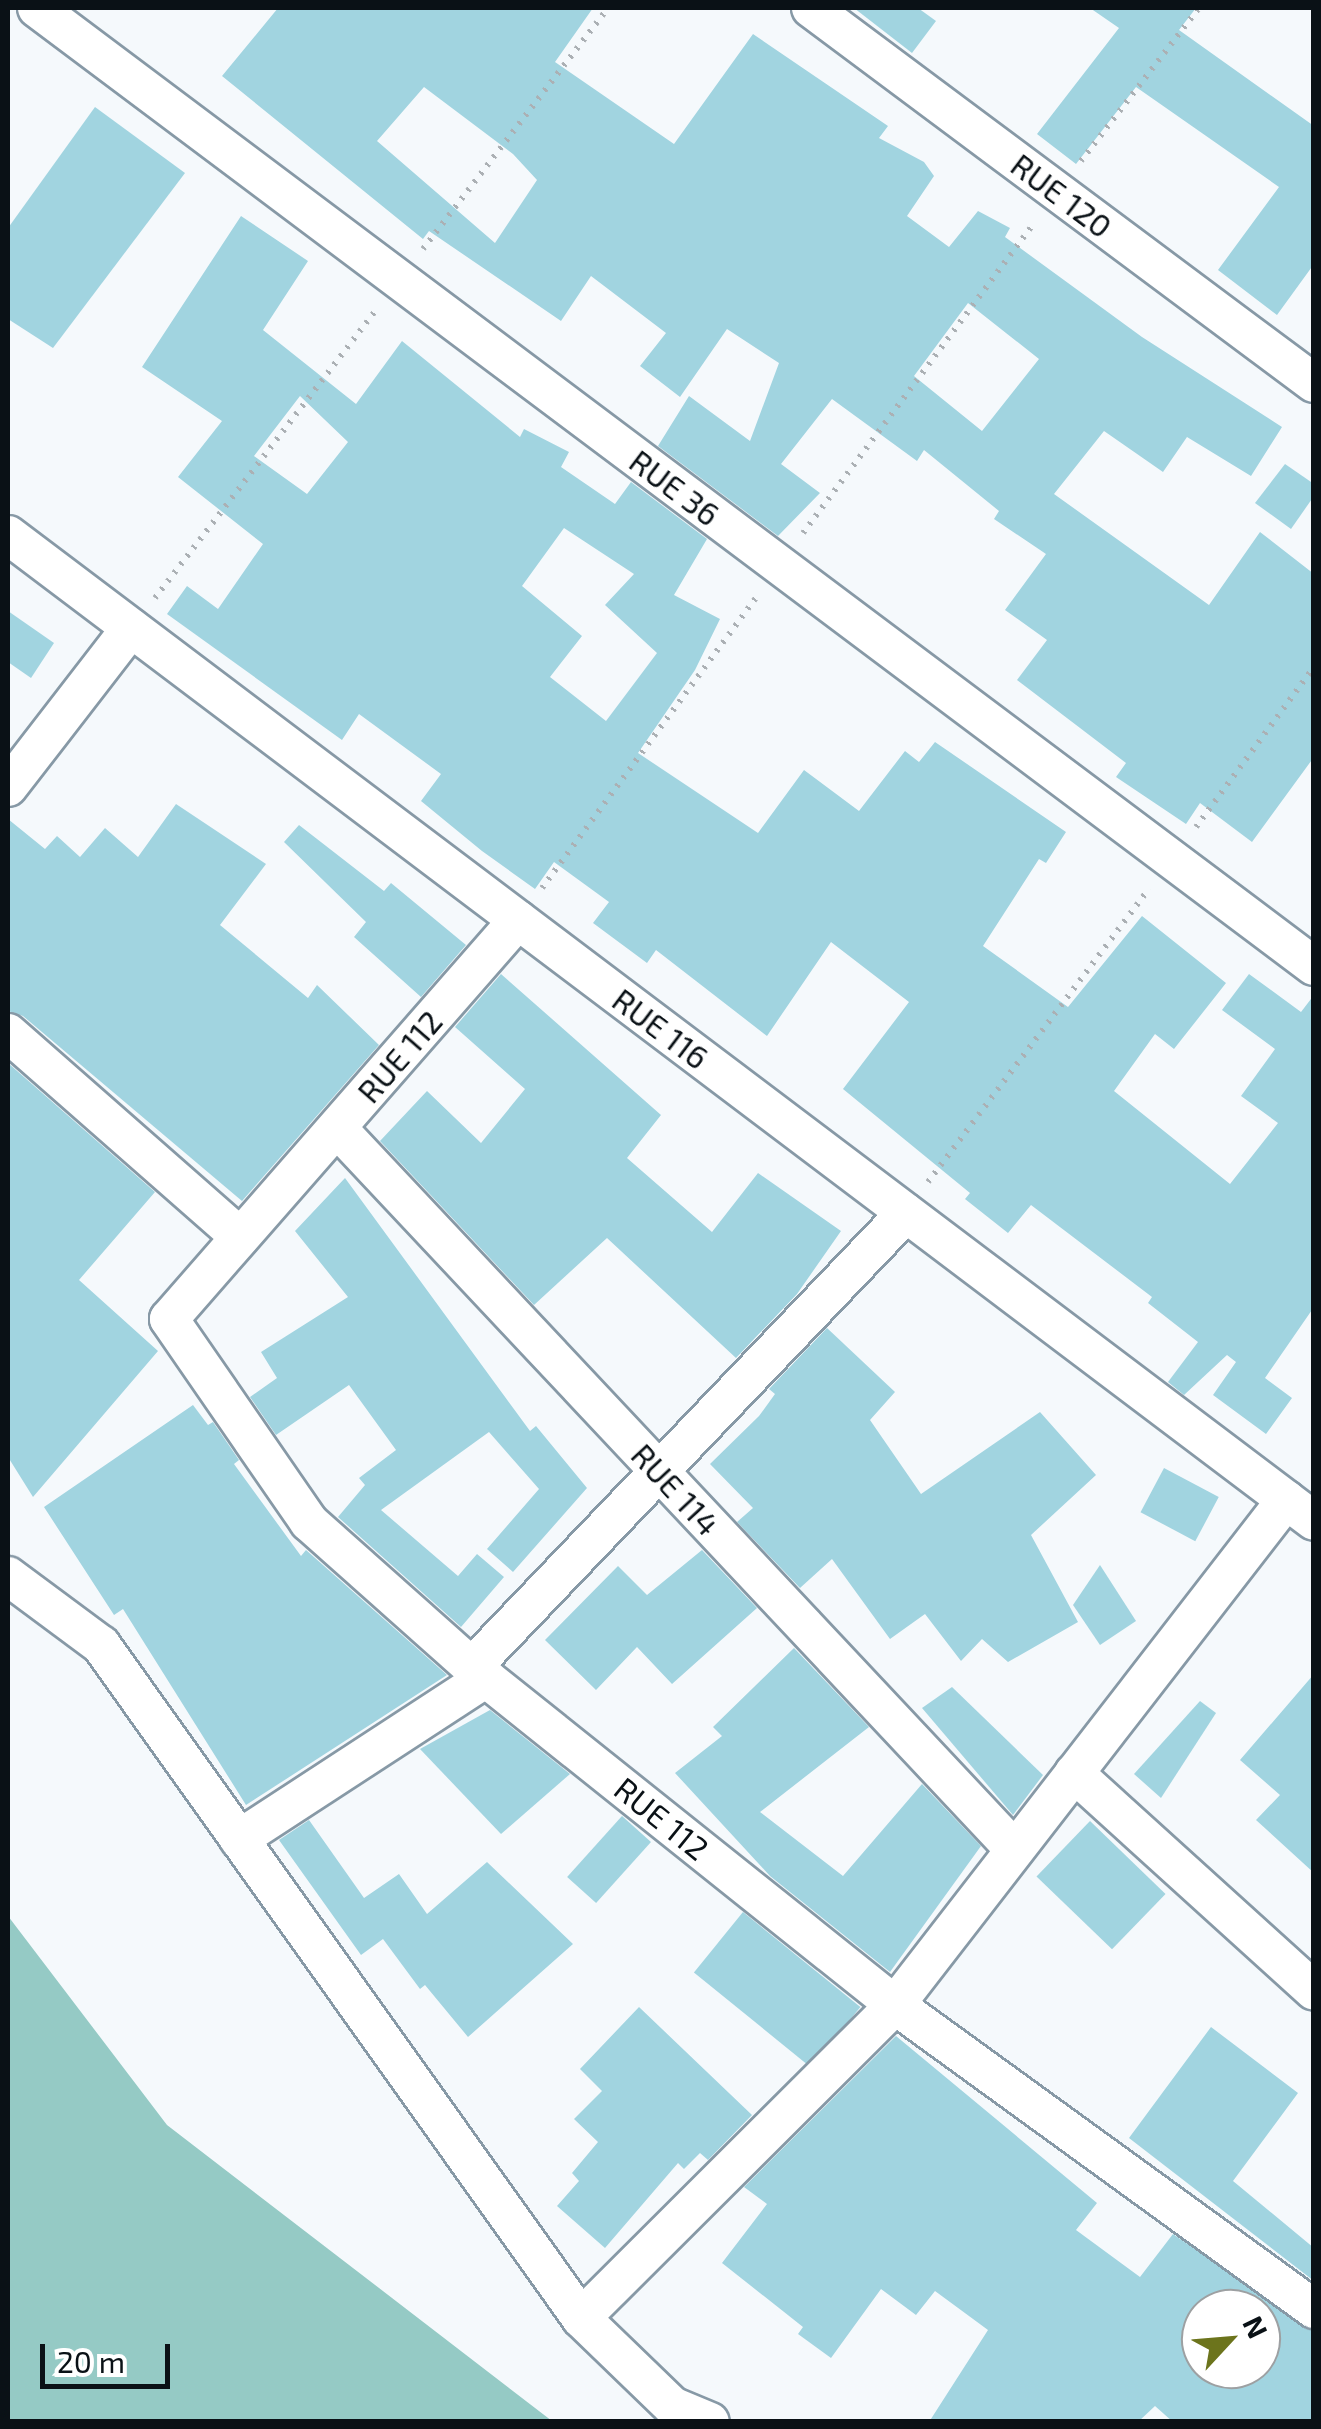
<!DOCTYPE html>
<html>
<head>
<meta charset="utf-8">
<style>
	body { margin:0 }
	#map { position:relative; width:1321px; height:2429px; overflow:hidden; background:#f5f9fc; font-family:"Exo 2",sans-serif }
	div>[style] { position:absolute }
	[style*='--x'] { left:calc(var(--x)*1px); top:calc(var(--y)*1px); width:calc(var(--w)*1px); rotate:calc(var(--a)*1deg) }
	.water>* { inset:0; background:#95cac5 }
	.building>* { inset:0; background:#a1d4e0; transform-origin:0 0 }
	.path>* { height:6px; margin-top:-3px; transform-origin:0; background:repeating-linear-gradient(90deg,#abb0b4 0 2.5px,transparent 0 10.5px) }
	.roads { filter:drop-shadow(2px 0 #8799a6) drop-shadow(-2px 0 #8799a6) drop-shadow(0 2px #8799a6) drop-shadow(0 -2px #8799a6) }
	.minor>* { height:38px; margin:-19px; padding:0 19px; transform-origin:19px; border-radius:19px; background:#fff }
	span { translate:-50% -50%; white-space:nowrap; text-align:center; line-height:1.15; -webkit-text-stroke:10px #fff; paint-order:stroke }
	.street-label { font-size:32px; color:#0a1116 }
	.frame { position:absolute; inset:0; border:10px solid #0a1116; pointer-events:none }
	.north { position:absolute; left:1181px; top:2289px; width:100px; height:100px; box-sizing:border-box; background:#fff; border:2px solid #9da0a2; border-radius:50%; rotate:64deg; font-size:28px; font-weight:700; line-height:40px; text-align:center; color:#0a1116 }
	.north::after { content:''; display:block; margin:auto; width:35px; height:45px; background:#6c741c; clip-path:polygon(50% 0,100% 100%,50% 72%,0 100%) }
	.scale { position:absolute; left:40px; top:2344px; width:130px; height:45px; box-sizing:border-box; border:5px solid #0a1116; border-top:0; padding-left:12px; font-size:30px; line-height:35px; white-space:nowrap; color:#0a1116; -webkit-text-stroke:8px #fff; paint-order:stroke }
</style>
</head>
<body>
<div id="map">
	<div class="water">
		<div style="clip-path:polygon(8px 1916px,167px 2125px,552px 2421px,8px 2421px)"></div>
	</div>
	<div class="building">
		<div style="clip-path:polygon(evenodd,278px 8px,593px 8px,555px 62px,674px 144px,753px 34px,888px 126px,879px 138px,924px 162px,934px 176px,907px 216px,949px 247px,978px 211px,1010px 228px,1005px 237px,1142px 337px,1282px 427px,1251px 476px,1187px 437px,1163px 472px,1104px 431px,1054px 494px,1209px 605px,1260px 532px,1314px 574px,1314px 757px,1252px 842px,1200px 803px,1186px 824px,1116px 777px,1126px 763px,1017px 680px,1047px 640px,1005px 610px,1046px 554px,994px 519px,999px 511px,924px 450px,917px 461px,832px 399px,781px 464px,820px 493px,778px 536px,658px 446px,689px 396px,750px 441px,779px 363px,727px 329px,680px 397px,640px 366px,666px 333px,591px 276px,561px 321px,429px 231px,423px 239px,222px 76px,278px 8px,424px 87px,513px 154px,537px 180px,495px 243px,377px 141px,424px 87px,278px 8px,968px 303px,1039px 359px,982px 431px,914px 376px,968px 303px)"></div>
		<div style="clip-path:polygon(854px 8px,918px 8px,936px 21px,912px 53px)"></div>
		<div style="clip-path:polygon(1090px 8px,1196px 8px,1179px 30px,1314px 126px,1314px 264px,1277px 315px,1218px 270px,1279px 187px,1136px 87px,1076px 164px,1037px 134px,1119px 28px)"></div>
		<div style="clip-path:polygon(95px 107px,185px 173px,53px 348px,8px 319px,8px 228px)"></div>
		<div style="clip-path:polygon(evenodd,241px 216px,308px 261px,263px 330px,356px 404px,402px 341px,520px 437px,524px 429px,569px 452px,561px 467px,615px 504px,631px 482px,707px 539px,674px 595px,720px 619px,695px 670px,638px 753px,758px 833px,804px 770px,859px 811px,905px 751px,919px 762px,935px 742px,1066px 832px,1046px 863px,1039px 859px,983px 946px,1068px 1007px,1142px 916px,1226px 983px,1174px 1049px,1155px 1034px,1114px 1091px,1230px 1184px,1278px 1123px,1241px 1096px,1275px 1049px,1222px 1010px,1249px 974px,1301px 1012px,1314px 995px,1314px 1307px,1265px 1378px,1292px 1398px,1266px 1434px,1213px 1395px,1236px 1362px,1227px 1355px,1184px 1395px,1168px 1382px,1198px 1342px,1148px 1303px,1152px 1297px,1031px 1205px,1008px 1233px,965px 1199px,970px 1193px,843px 1089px,909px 1002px,831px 942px,767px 1036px,656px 950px,647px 963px,593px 923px,609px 902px,554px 862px,535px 889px,482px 851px,421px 801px,441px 774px,359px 714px,342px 740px,167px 614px,187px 586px,218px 609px,263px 544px,178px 477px,222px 421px,142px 367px,241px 216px,300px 396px,348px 442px,307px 494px,254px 456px,300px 396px,241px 216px,564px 528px,634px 574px,605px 605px,657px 653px,606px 721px,550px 677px,582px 636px,522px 586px,564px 528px)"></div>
		<div style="clip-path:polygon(1285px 464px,1314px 484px,1314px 496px,1291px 529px,1255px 503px)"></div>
		<div style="clip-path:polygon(8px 611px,54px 643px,31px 678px,8px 662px)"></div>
		<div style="clip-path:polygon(176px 804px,266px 864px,220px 925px,308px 998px,317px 985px,379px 1045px,242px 1201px,23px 1016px,8px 1011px,8px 819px,45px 849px,57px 836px,80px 857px,105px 828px,138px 857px)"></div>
		<div style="clip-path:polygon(299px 825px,384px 891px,391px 883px,466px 945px,421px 997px,354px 937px,366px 922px,284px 842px)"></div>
		<div style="clip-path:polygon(501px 974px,661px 1115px,627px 1158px,712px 1232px,758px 1173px,841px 1231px,797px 1294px,736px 1358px,607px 1238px,534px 1305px,380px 1141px,427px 1091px,481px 1143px,525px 1089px,455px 1027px)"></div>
		<div style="clip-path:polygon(8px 1063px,155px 1192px,79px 1280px,158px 1351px,33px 1497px,8px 1457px)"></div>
		<div style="clip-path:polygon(345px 1178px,530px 1431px,536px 1426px,587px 1488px,513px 1572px,487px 1549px,539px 1489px,489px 1432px,381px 1510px,458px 1576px,477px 1554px,504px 1577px,461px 1627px,338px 1517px,365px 1485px,359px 1478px,396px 1450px,349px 1385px,276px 1435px,250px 1397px,277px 1378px,261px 1352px,348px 1297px,295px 1231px)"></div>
		<div style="clip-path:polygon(827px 1328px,895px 1392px,870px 1420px,921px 1494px,1040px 1412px,1096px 1475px,1031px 1535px,1078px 1622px,1008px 1662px,982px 1639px,961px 1661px,925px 1614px,890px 1639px,832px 1559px,800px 1588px,737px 1522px,753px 1508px,710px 1464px,759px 1416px,775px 1394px,769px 1389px)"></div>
		<div style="clip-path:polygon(193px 1405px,208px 1425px,213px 1422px,239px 1460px,234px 1464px,301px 1556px,306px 1550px,447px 1675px,246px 1805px,123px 1609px,114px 1615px,44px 1507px)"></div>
		<div style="left:1164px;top:1468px;width:62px;height:50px;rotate:28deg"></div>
		<div style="clip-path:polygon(702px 1550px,757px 1608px,672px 1684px,637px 1647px,596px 1690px,545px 1640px,618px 1566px,647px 1595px)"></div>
		<div style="clip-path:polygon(1100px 1565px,1136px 1621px,1100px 1645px,1073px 1605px)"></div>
		<div style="clip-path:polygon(794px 1648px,869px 1727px,760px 1812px,843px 1876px,922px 1784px,981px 1846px,890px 1972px,770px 1876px,675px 1773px,722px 1736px,713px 1727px)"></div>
		<div style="clip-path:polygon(1314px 1674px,1314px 1873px,1256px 1820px,1280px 1795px,1240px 1760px)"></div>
		<div style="clip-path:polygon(952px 1687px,1043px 1775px,1013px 1815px,922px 1708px)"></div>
		<div style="clip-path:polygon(1200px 1701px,1216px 1713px,1161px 1798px,1134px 1774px)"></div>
		<div style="clip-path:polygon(490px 1710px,570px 1774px,501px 1834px,420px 1749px)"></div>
		<div style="left:622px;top:1816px;width:39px;height:82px;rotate:42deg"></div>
		<div style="clip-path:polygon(309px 1820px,364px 1898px,399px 1874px,427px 1914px,487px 1862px,573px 1944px,468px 2037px,425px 1985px,420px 1989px,383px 1939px,361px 1955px,279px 1840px)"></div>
		<div style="left:1090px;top:1821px;width:105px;height:77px;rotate:44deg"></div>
		<div style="left:743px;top:1912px;width:151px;height:78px;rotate:39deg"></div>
		<div style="clip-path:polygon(639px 2007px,752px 2115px,708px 2160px,700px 2153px,684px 2169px,678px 2163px,605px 2248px,557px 2206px,579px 2181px,572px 2173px,598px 2142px,574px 2119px,602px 2091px,580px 2069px)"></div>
		<div style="clip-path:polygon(1211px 2027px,1298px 2093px,1233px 2181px,1314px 2248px,1314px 2281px,1129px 2138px)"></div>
		<div style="clip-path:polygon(evenodd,896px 2036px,1097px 2203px,1076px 2230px,1140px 2277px,1173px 2234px,1314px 2331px,1314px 2422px,1173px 2422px,1155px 2406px,1138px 2422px,929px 2422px,988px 2330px,935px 2291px,916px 2315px,881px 2289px,831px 2358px,798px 2334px,803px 2327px,722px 2263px,767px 2204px,744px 2187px,896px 2036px,1201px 2309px,1261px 2309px,1261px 2369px,1201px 2369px,1201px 2309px)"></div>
	</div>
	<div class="path">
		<div style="--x:1081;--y:161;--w:193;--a:-52.4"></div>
		<div style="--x:423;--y:249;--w:304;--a:-52.5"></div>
		<div style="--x:803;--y:533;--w:387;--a:-53.3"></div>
		<div style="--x:155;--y:598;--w:363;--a:-52.5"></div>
		<div style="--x:1196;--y:827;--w:199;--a:-53.6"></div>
		<div style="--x:542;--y:888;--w:363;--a:-53.6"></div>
		<div style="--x:928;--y:1182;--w:367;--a:-53"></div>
	</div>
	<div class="roads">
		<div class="minor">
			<div style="--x:37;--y:8;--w:1596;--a:36.88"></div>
			<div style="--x:811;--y:8;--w:627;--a:36.71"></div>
			<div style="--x:8;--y:535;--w:1636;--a:37.05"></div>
			<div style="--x:8;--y:787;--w:201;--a:-52.3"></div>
			<div style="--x:518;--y:920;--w:530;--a:131.18"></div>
			<div style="--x:169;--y:1319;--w:247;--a:55.4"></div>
			<div style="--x:309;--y:1522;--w:218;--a:41.7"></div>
			<div style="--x:472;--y:1667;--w:541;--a:38.63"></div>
			<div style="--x:895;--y:2005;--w:518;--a:35.96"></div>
			<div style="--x:8;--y:1033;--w:309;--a:41.3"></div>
			<div style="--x:337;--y:1128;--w:990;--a:46.8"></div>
			<div style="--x:8;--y:1576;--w:116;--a:36.6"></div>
			<div style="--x:101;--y:1645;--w:827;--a:54.5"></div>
			<div style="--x:581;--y:2318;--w:127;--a:44"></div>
			<div style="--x:672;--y:2406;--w:41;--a:22.8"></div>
			<div style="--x:472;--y:1667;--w:628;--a:-46.29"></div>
			<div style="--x:1074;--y:1773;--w:324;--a:42.2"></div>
			<div style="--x:239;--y:1839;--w:295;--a:-33.1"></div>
			<div style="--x:581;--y:2318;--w:443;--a:-44.9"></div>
			<div style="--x:895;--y:2005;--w:639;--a:-52.25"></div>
		</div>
	</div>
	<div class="street-label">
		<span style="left:1062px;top:195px;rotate:37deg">RUE 120</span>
		<span style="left:675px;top:487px;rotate:37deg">RUE 36</span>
		<span style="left:661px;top:1028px;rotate:37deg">RUE 116</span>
		<span style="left:399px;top:1056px;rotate:-49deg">RUE 112</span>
		<span style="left:676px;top:1489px;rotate:47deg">RUE 114</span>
		<span style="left:662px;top:1818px;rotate:39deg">RUE 112</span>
	</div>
	<div class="frame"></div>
	<div class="north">N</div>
	<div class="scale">20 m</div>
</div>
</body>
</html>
